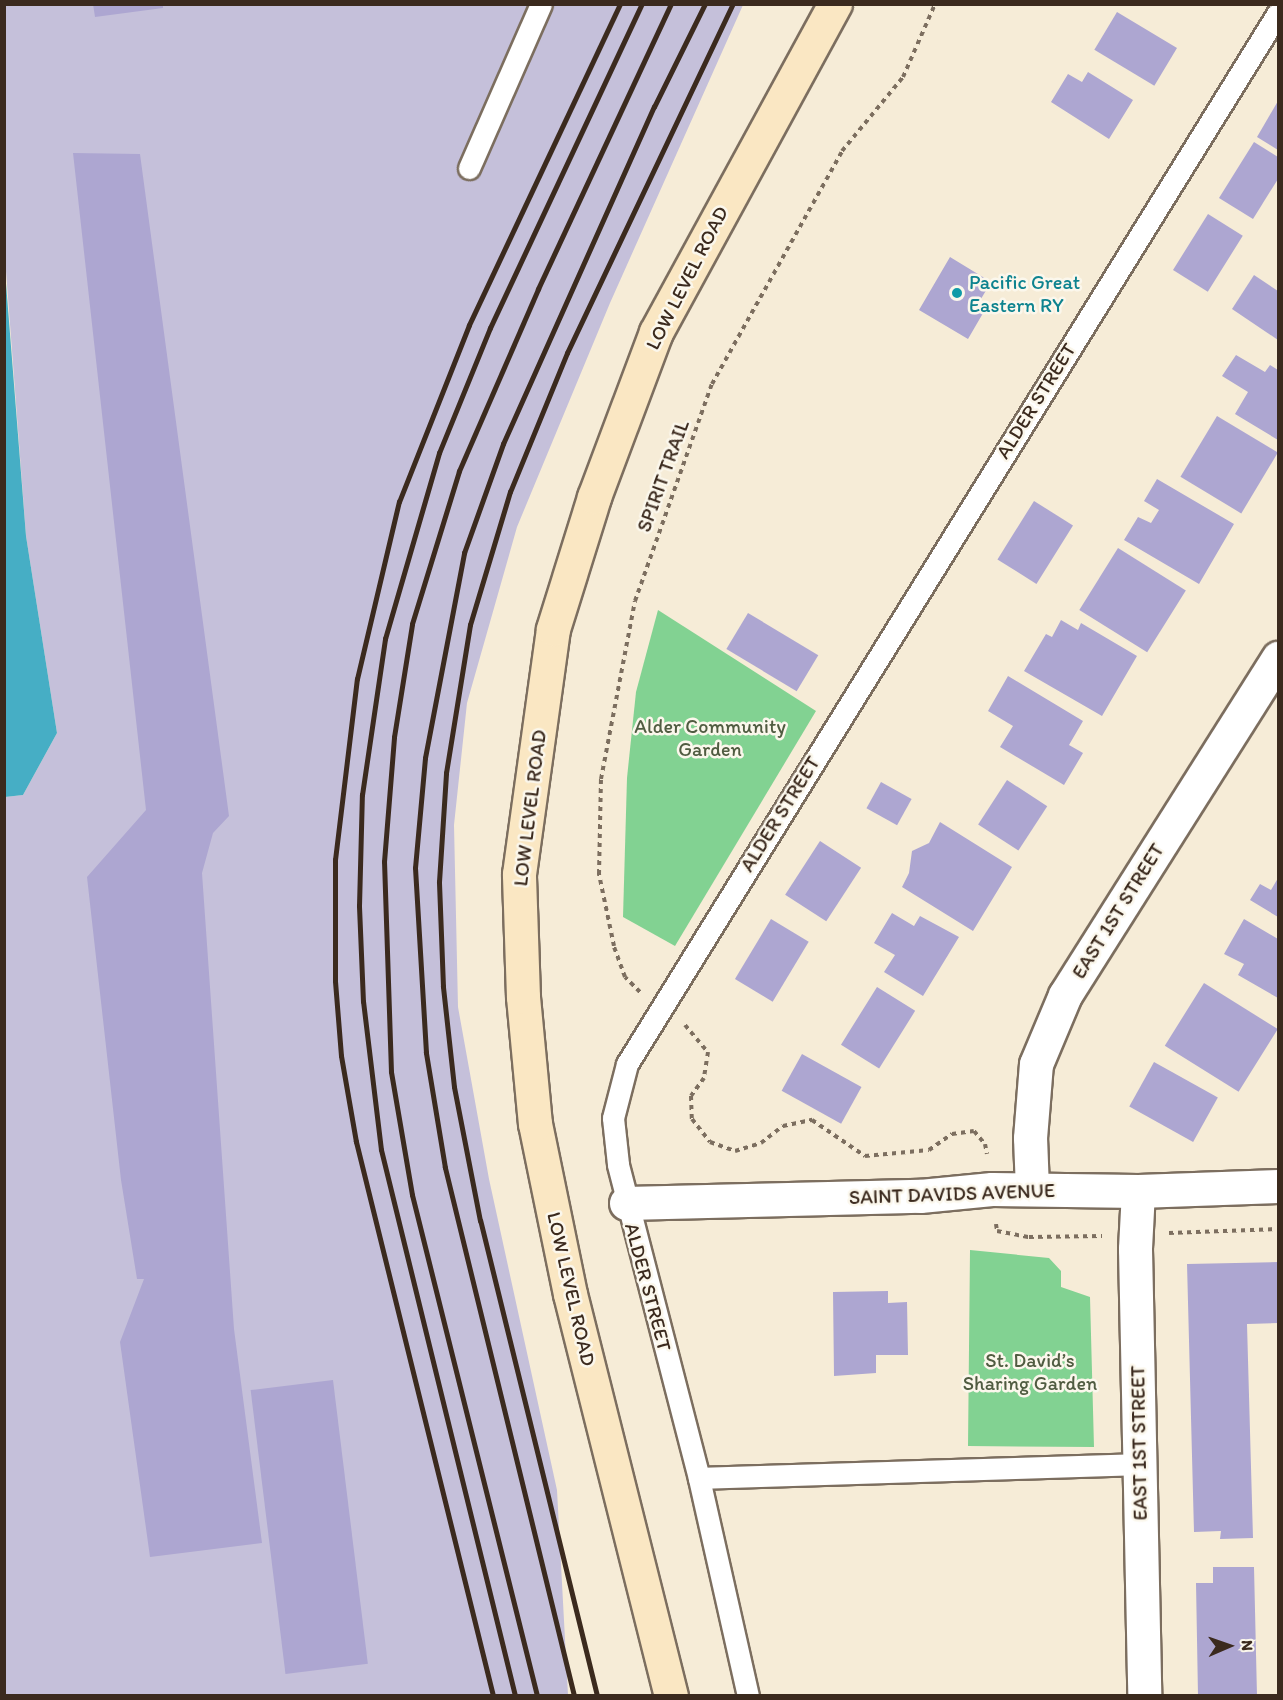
<!DOCTYPE html>
<html>
<head>
<meta charset="utf-8">
<style>
	body { margin:0 }
	#map { position:relative; width:1283px; height:1700px; overflow:hidden; background:#f6ecd7; font-family:Itim,sans-serif }
	div>[style] { position:absolute }
	[style*='--x'] { left:calc(var(--x)*1px); top:calc(var(--y)*1px); width:calc(var(--w)*1px); rotate:calc(var(--a)*1deg) }
	.industrial>* { inset:0; background:#c5c0da }
	.green>* { inset:0; background:#82d292 }
	.water>* { inset:0; background:#46aec5 }
	.building>* { inset:0; background:#ada6d1; transform-origin:0 0 }
	.path>* { height:4px; margin-top:-2px; transform-origin:0; background:repeating-linear-gradient(90deg,#7c6e5f 0 4.5px,transparent 0 9px) }
	.roads { filter:drop-shadow(2px 0 #7c6e5f) drop-shadow(-2px 0 #7c6e5f) drop-shadow(0 2px #7c6e5f) drop-shadow(0 -2px #7c6e5f) }
	.lane>* { height:21px; margin:-10.5px; padding:0 10.5px; transform-origin:10.5px; border-radius:10.5px; background:#fff }
	.street>* { height:33px; margin:-16.5px; padding:0 16.5px; transform-origin:16.5px; border-radius:16.5px; background:#fff }
	.secondary>* { height:33px; margin:-16.5px; padding:0 16.5px; transform-origin:16.5px; border-radius:16.5px; background:#fae7c3 }
	.rail>* { height:4.5px; margin:-2.25px; padding:0 2.25px; transform-origin:2.25px; border-radius:2.25px; background:#3b2a1e }
	.dots>* { width:16px; height:16px; translate:-50% -50%; box-sizing:border-box; border:3px solid #fbf7ec; border-radius:50% }
	span { translate:-50% -50%; white-space:nowrap; text-align:center; line-height:1.15; -webkit-text-stroke:5px #fbf7ec; paint-order:stroke }
	.street-label { font-size:20px; color:#3b2a1e }
	.culture-label { font-size:20px; color:#0d838f }
	.left { translate:0 -50%; text-align:left }
	.park-label { font-size:20px; color:#505c41 }
	.frame { position:absolute; inset:0; border:6px solid #3b2a1e; pointer-events:none }
	.north { position:absolute; left:1199px; top:1616px; width:60px; height:60px; -webkit-text-stroke:4px #fbf7ec; paint-order:stroke; rotate:88deg; font-size:16px; font-weight:700; line-height:24px; text-align:center; color:#3b2a1e }
	.north::after { content:''; display:block; margin:auto; width:21px; height:27px; background:#3b2a1e; clip-path:polygon(50% 0,100% 100%,50% 72%,0 100%) }
</style>
</head>
<body>
<div id="map">
	<div class="industrial">
		<div style="clip-path:polygon(5px 5px,743px 5px,610px 303px,517px 527px,467px 703px,454px 825px,458px 1007px,489px 1179px,557px 1490px,568px 1695px,5px 1696px,5px 797px,23px 795px,57px 733px,26px 536px,5px 258px)"></div>
	</div>
	<div class="green">
		<div style="clip-path:polygon(658px 610px,816px 711px,675px 946px,623px 917px,627px 778px,636px 692px)"></div>
		<div style="clip-path:polygon(970px 1250px,1049px 1258px,1061px 1271px,1061px 1287px,1090px 1297px,1094px 1447px,968px 1446px)"></div>
	</div>
	<div class="water">
		<div style="clip-path:polygon(4px 258px,26px 536px,57px 733px,23px 795px,5px 797px)"></div>
	</div>
	<div class="building">
		<div style="clip-path:polygon(93px 4px,163px 4px,163px 8px,95px 17px)"></div>
		<div style="left:1117px;top:12px;width:70px;height:44px;rotate:31deg"></div>
		<div style="clip-path:polygon(1088px 72px,1133px 100px,1109px 139px,1051px 102px,1068px 74px,1082px 82px)"></div>
		<div style="clip-path:polygon(1278px 101px,1278px 150px,1257px 137px)"></div>
		<div style="clip-path:polygon(1254px 142px,1278px 157px,1278px 179px,1253px 219px,1219px 198px)"></div>
		<div style="clip-path:polygon(73px 153px,140px 154px,229px 816px,213px 833px,202px 873px,234px 1329px,262px 1543px,150px 1557px,120px 1342px,144px 1279px,137px 1279px,121px 1180px,87px 877px,146px 810px)"></div>
		<div style="left:1208px;top:214px;width:41px;height:66px;rotate:32deg"></div>
		<div style="clip-path:polygon(950px 257px,991px 282px,978px 304px,986px 308px,968px 339px,919px 310px)"></div>
		<div style="clip-path:polygon(1254px 275px,1278px 291px,1278px 340px,1232px 309px)"></div>
		<div style="clip-path:polygon(1236px 355px,1265px 372px,1270px 365px,1278px 370px,1278px 440px,1235px 414px,1248px 392px,1222px 376px)"></div>
		<div style="left:1217px;top:416px;width:71px;height:71px;rotate:31deg"></div>
		<div style="clip-path:polygon(1157px 479px,1234px 524px,1199px 584px,1124px 540px,1138px 517px,1151px 523px,1159px 510px,1144px 501px)"></div>
		<div style="left:1034px;top:501px;width:46px;height:69px;rotate:32deg"></div>
		<div style="left:1118px;top:548px;width:80px;height:73px;rotate:32deg"></div>
		<div style="left:748px;top:613px;width:82px;height:42px;rotate:31deg"></div>
		<div style="clip-path:polygon(1061px 620px,1078px 630px,1081px 623px,1137px 656px,1102px 716px,1024px 671px,1046px 634px,1052px 637px)"></div>
		<div style="clip-path:polygon(1008px 676px,1083px 721px,1069px 745px,1083px 753px,1064px 785px,1000px 747px,1013px 726px,988px 711px)"></div>
		<div style="left:1007px;top:780px;width:48px;height:53px;rotate:33deg"></div>
		<div style="left:881px;top:782px;width:35px;height:30px;rotate:29deg"></div>
		<div style="clip-path:polygon(940px 822px,1012px 867px,973px 931px,902px 887px,909px 873px,912px 851px,929px 843px)"></div>
		<div style="left:820px;top:841px;width:49px;height:64px;rotate:33deg"></div>
		<div style="clip-path:polygon(1278px 878px,1278px 917px,1250px 900px,1260px 884px,1271px 890px)"></div>
		<div style="clip-path:polygon(892px 913px,914px 926px,920px 916px,959px 937px,923px 996px,884px 972px,895px 955px,874px 943px)"></div>
		<div style="left:771px;top:919px;width:44px;height:70px;rotate:31deg"></div>
		<div style="clip-path:polygon(1244px 919px,1278px 939px,1278px 998px,1238px 975px,1244px 964px,1224px 954px)"></div>
		<div style="left:1204px;top:983px;width:87px;height:74px;rotate:32deg"></div>
		<div style="left:877px;top:987px;width:45px;height:68px;rotate:32deg"></div>
		<div style="left:802px;top:1054px;width:68px;height:42px;rotate:29deg"></div>
		<div style="left:1154px;top:1062px;width:73px;height:51px;rotate:29deg"></div>
		<div style="clip-path:polygon(1278px 1262px,1278px 1323px,1247px 1324px,1253px 1538px,1220px 1539px,1221px 1531px,1194px 1532px,1187px 1264px)"></div>
		<div style="clip-path:polygon(888px 1291px,888px 1303px,907px 1302px,908px 1355px,876px 1355px,876px 1373px,834px 1376px,833px 1292px)"></div>
		<div style="left:333px;top:1380px;width:286px;height:83px;rotate:83deg"></div>
		<div style="clip-path:polygon(1213px 1567px,1254px 1567px,1257px 1696px,1198px 1696px,1196px 1583px,1213px 1583px)"></div>
	</div>
	<div class="path">
		<div style="--x:640;--y:992;--w:21;--a:-135"></div>
		<div style="--x:625;--y:977;--w:33;--a:-110"></div>
		<div style="--x:614;--y:946;--w:74;--a:-101.8"></div>
		<div style="--x:599;--y:874;--w:95;--a:-88.8"></div>
		<div style="--x:601;--y:779;--w:181;--a:-79.2"></div>
		<div style="--x:635;--y:601;--w:230;--a:-70.5"></div>
		<div style="--x:712;--y:384;--w:267;--a:-60.8"></div>
		<div style="--x:842;--y:151;--w:96;--a:-50.5"></div>
		<div style="--x:903;--y:77;--w:80;--a:-66.3"></div>
		<div style="--x:685;--y:1025;--w:35;--a:50"></div>
		<div style="--x:708;--y:1052;--w:26;--a:99"></div>
		<div style="--x:704;--y:1078;--w:22;--a:126"></div>
		<div style="--x:691;--y:1096;--w:23;--a:88"></div>
		<div style="--x:692;--y:1119;--w:29;--a:52"></div>
		<div style="--x:710;--y:1142;--w:27;--a:20"></div>
		<div style="--x:735;--y:1151;--w:27;--a:-17"></div>
		<div style="--x:761;--y:1143;--w:28;--a:-38"></div>
		<div style="--x:783;--y:1126;--w:30;--a:-12"></div>
		<div style="--x:812;--y:1120;--w:64;--a:34.2"></div>
		<div style="--x:865;--y:1156;--w:64;--a:-5.4"></div>
		<div style="--x:929;--y:1150;--w:28;--a:-35"></div>
		<div style="--x:952;--y:1134;--w:22;--a:-8"></div>
		<div style="--x:974;--y:1131;--w:17;--a:50"></div>
		<div style="--x:985;--y:1144;--w:10;--a:79"></div>
		<div style="--x:996;--y:1224;--w:7;--a:82"></div>
		<div style="--x:997;--y:1231;--w:33;--a:11"></div>
		<div style="--x:1029;--y:1237;--w:73;--a:-0.8"></div>
		<div style="--x:1169;--y:1233;--w:109;--a:-2.1"></div>
	</div>
	<div class="roads">
		<div class="lane">
			<div style="--x:469;--y:168;--w:179;--a:-66.3"></div>
			<div style="--x:699;--y:1478;--w:441;--a:-1.8"></div>
			<div style="--x:748;--y:1696;--w:223;--a:-102.7"></div>
			<div style="--x:699;--y:1478;--w:324;--a:-104.5"></div>
			<div style="--x:618;--y:1164;--w:46;--a:-96.2"></div>
			<div style="--x:613;--y:1118;--w:56;--a:-75.5"></div>
			<div style="--x:627;--y:1064;--w:1236;--a:-58.23"></div>
		</div>
		<div class="street">
			<div style="--x:1032;--y:1189;--w:51;--a:-92.2"></div>
			<div style="--x:1030;--y:1138;--w:74;--a:-85.4"></div>
			<div style="--x:1036;--y:1064;--w:75;--a:-67.2"></div>
			<div style="--x:1065;--y:995;--w:399;--a:-57.7"></div>
			<div style="--x:1138;--y:1191;--w:58;--a:93"></div>
			<div style="--x:1135;--y:1249;--w:447;--a:88.8"></div>
			<div style="--x:626;--y:1203;--w:294;--a:-1.4"></div>
			<div style="--x:920;--y:1196;--w:72;--a:-5.6"></div>
			<div style="--x:992;--y:1189;--w:146;--a:0.8"></div>
			<div style="--x:1138;--y:1191;--w:140;--a:-2"></div>
		</div>
		<div class="secondary">
			<div style="--x:671;--y:1696;--w:414;--a:-104.1"></div>
			<div style="--x:570;--y:1294;--w:174;--a:-101.6"></div>
			<div style="--x:535;--y:1124;--w:128;--a:-95.4"></div>
			<div style="--x:523;--y:997;--w:123;--a:-91.9"></div>
			<div style="--x:519;--y:874;--w:247;--a:-82.1"></div>
			<div style="--x:553;--y:629;--w:138;--a:-72.7"></div>
			<div style="--x:594;--y:497;--w:176;--a:-69.4"></div>
			<div style="--x:656;--y:332;--w:374;--a:-61.4"></div>
		</div>
	</div>
	<div class="rail">
		<div style="--x:493;--y:1696;--w:571;--a:-103.89"></div>
		<div style="--x:356;--y:1142;--w:87;--a:-99.9"></div>
		<div style="--x:341;--y:1056;--w:75;--a:-94.6"></div>
		<div style="--x:335;--y:981;--w:121;--a:-90"></div>
		<div style="--x:335;--y:860;--w:182;--a:-83.1"></div>
		<div style="--x:357;--y:679;--w:182;--a:-76.7"></div>
		<div style="--x:399;--y:502;--w:190;--a:-68.4"></div>
		<div style="--x:469;--y:325;--w:355;--a:-64.8"></div>
		<div style="--x:515;--y:1696;--w:562;--a:-103.79"></div>
		<div style="--x:381;--y:1150;--w:149;--a:-96.9"></div>
		<div style="--x:363;--y:1002;--w:96;--a:-92.4"></div>
		<div style="--x:359;--y:906;--w:111;--a:-88.5"></div>
		<div style="--x:362;--y:795;--w:158;--a:-81.6"></div>
		<div style="--x:385;--y:639;--w:194;--a:-73.8"></div>
		<div style="--x:439;--y:453;--w:135;--a:-67.8"></div>
		<div style="--x:490;--y:328;--w:358;--a:-64.9"></div>
		<div style="--x:537;--y:1696;--w:516;--a:-104.01"></div>
		<div style="--x:412;--y:1195;--w:125;--a:-99.7"></div>
		<div style="--x:391;--y:1072;--w:210;--a:-91.9"></div>
		<div style="--x:384;--y:862;--w:125;--a:-85.4"></div>
		<div style="--x:394;--y:737;--w:114;--a:-80.9"></div>
		<div style="--x:412;--y:624;--w:160;--a:-72.9"></div>
		<div style="--x:459;--y:471;--w:198;--a:-66.5"></div>
		<div style="--x:538;--y:289;--w:315;--a:-65"></div>
		<div style="--x:574;--y:1696;--w:544;--a:-103.73"></div>
		<div style="--x:445;--y:1168;--w:117;--a:-99.4"></div>
		<div style="--x:426;--y:1053;--w:185;--a:-93.4"></div>
		<div style="--x:415;--y:868;--w:110;--a:-84.8"></div>
		<div style="--x:425;--y:758;--w:209;--a:-79.2"></div>
		<div style="--x:464;--y:553;--w:116;--a:-70.3"></div>
		<div style="--x:503;--y:444;--w:369;--a:-65.9"></div>
		<div style="--x:654;--y:107;--w:115;--a:-63.7"></div>
		<div style="--x:597;--y:1696;--w:489;--a:-103.8"></div>
		<div style="--x:480;--y:1221;--w:136;--a:-101"></div>
		<div style="--x:454;--y:1087;--w:101;--a:-96.3"></div>
		<div style="--x:443;--y:987;--w:105;--a:-92.2"></div>
		<div style="--x:439;--y:882;--w:109;--a:-86.3"></div>
		<div style="--x:446;--y:773;--w:150;--a:-80.8"></div>
		<div style="--x:470;--y:625;--w:139;--a:-73.3"></div>
		<div style="--x:510;--y:492;--w:150;--a:-67.7"></div>
		<div style="--x:567;--y:353;--w:386;--a:-64.6"></div>
	</div>
	<div class="dots">
		<div style="left:957px;top:293px;background:#0f9aa8"></div>
	</div>
	<div class="street-label">
		<span style="left:687px;top:278px;rotate:-63deg">LOW LEVEL ROAD</span>
		<span style="left:1036px;top:401px;rotate:-58deg">ALDER STREET</span>
		<span style="left:663px;top:476px;rotate:-70deg">SPIRIT TRAIL</span>
		<span style="left:530px;top:808px;rotate:-83deg">LOW LEVEL ROAD</span>
		<span style="left:780px;top:814px;rotate:-58deg">ALDER STREET</span>
		<span style="left:1118px;top:911px;rotate:-58deg">EAST 1ST STREET</span>
		<span style="left:952px;top:1194px;rotate:-2deg">SAINT DAVIDS AVENUE</span>
		<span style="left:648px;top:1287px;rotate:75deg">ALDER STREET</span>
		<span style="left:571px;top:1289px;rotate:77deg">LOW LEVEL ROAD</span>
		<span style="left:1139px;top:1443px;rotate:-91deg">EAST 1ST STREET</span>
	</div>
	<div class="culture-label">
		<span class="left" style="left:969px;top:294px">Pacific Great<br>Eastern RY</span>
	</div>
	<div class="park-label">
		<span style="left:710px;top:738px">Alder Community<br>Garden</span>
		<span style="left:1030px;top:1372px">St. David’s<br>Sharing Garden</span>
	</div>
	<div class="frame"></div>
	<div class="north">N</div>
</div>
</body>
</html>
